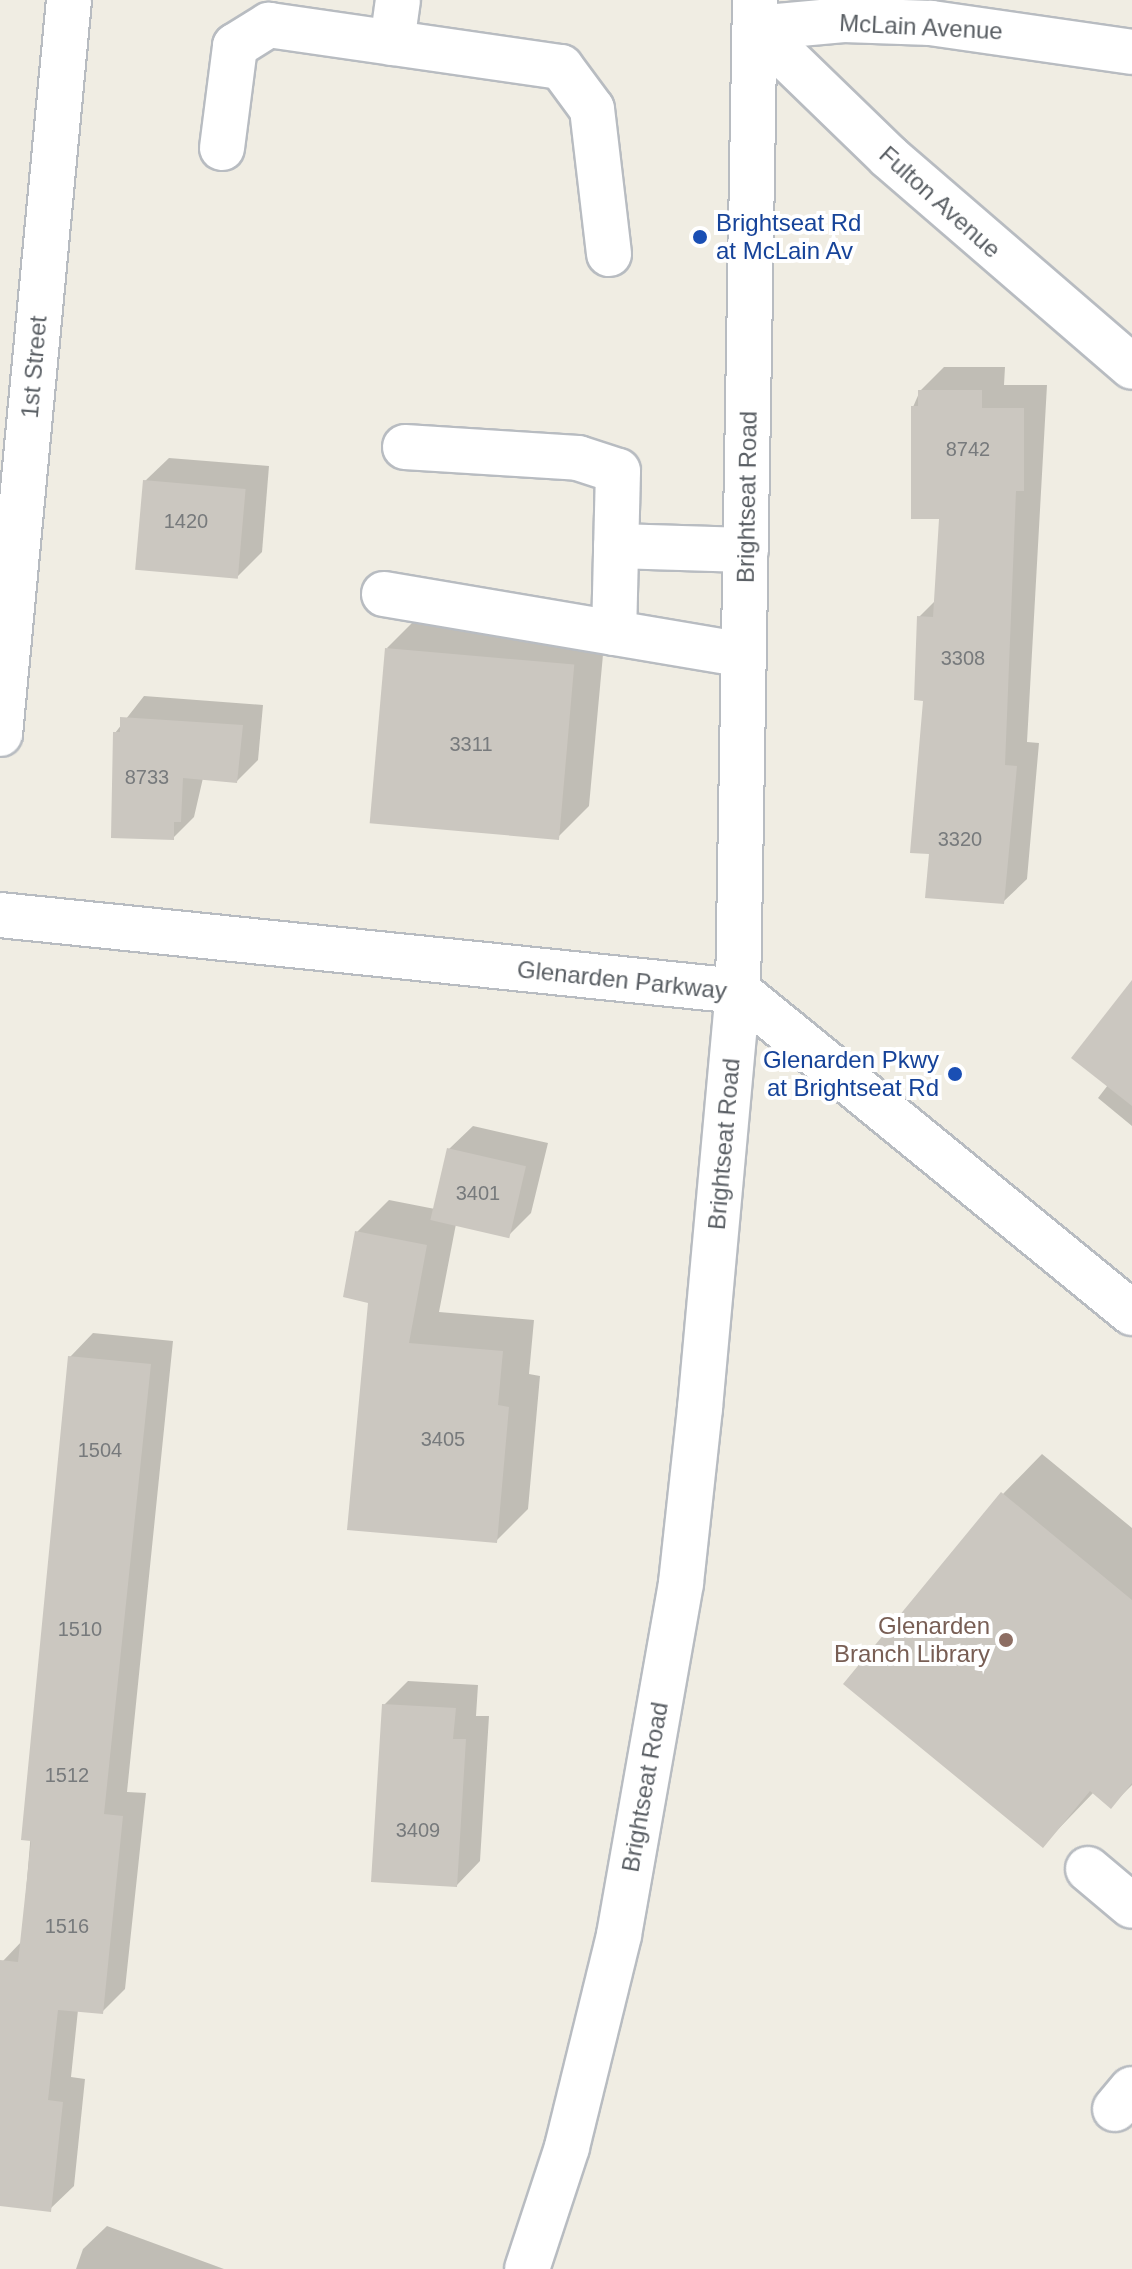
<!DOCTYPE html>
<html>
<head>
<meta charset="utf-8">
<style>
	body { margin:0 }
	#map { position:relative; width:1132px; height:2269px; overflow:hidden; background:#f0ede3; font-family:Helvetica,sans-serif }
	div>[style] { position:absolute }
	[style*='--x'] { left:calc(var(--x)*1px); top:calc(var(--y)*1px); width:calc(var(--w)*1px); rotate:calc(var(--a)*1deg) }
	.shadow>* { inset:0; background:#0003 }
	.building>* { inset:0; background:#cbc7c0; transform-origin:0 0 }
	.roads { filter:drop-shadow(2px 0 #b8bcc1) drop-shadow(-2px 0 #b8bcc1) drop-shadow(0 2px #b8bcc1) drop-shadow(0 -2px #b8bcc1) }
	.minor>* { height:44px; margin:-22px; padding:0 22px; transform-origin:22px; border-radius:22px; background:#fff }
	.dots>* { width:22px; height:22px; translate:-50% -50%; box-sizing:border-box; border:4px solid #fff; border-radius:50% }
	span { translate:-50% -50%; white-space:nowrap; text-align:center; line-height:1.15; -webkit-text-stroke:8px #fff; paint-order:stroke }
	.number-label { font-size:20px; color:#777a7c }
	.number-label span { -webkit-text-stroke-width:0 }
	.street-label { font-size:24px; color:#5b6065 }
	.transit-label { font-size:24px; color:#164399 }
	.left { translate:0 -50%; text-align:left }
	.right { translate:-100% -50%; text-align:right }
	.education-label { font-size:24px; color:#785e54 }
</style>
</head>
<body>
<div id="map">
	<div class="shadow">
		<div style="clip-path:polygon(944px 367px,1005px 367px,1004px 385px,1047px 385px,1027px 742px,1039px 743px,1027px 879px,1003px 902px,931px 852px,919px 617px,936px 600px,941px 517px,913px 407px,920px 391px)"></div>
		<div style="clip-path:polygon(169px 458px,269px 466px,262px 552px,238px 576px,145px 481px)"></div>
		<div style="clip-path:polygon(419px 616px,605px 633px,589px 806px,556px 839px,387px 648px)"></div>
		<div style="clip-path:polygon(144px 696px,263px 705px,258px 760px,237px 781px,203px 778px,194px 817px,173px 838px,115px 733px)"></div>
		<div style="clip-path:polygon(1132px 986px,1132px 1126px,1098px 1098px,1108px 1085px)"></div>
		<div style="clip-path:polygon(473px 1126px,548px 1143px,531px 1213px,507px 1237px,456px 1224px,439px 1312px,534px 1320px,529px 1374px,540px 1376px,528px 1509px,496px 1541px,370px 1302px,357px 1232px,389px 1200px,435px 1209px,449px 1149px)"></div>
		<div style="clip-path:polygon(93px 1333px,173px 1341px,127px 1792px,146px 1793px,125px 1989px,102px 2012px,78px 2010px,71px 2077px,85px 2079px,74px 2186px,50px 2209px,0 2204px,0 1983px,3px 1961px,22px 1941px,70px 1357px)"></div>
		<div style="clip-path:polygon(1042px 1454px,1132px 1528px,1132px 1785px,1111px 1806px,1094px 1792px,1043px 1845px,1003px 1494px)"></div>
		<div style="clip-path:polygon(408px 1681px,478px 1685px,476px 1716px,489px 1716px,480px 1861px,457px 1885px,384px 1705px)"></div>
		<div style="clip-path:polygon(107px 2226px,224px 2269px,76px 2269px,83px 2249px)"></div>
	</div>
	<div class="building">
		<div style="clip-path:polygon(918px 390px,982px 390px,982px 408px,1024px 408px,1024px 491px,1016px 491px,1005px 765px,1017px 766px,1004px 904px,925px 898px,929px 854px,910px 853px,923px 701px,914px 700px,917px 616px,933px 617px,939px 519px,911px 519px,911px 406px,918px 406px)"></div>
		<div style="left:143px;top:480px;width:103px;height:90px;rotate:5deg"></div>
		<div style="left:385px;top:648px;width:190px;height:176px;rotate:5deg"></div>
		<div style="clip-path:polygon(120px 717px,243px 725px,237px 783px,183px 778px,181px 822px,174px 822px,174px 840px,111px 838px,113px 732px,120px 732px)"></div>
		<div style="clip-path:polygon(1132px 980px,1132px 1106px,1071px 1058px)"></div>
		<div style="left:447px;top:1148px;width:81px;height:74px;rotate:13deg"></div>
		<div style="clip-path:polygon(355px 1231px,427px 1245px,409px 1343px,503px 1351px,498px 1405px,509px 1407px,497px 1543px,347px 1530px,368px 1303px,343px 1297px)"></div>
		<div style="clip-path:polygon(68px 1356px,151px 1364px,104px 1814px,123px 1816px,103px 2014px,58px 2010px,48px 2100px,63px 2102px,51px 2212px,0 2206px,0 1960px,18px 1962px,31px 1841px,21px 1840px)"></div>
		<div style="clip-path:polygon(1001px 1492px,1132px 1600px,1132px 1783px,1111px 1809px,1090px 1791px,1043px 1848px,843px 1684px)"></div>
		<div style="clip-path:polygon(382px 1704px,456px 1708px,453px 1739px,466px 1739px,457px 1887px,371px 1882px)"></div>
	</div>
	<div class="roads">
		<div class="minor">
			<div style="--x:756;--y:28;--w:185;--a:44.1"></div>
			<div style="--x:889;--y:157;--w:321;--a:40.8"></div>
			<div style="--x:756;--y:28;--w:88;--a:-5.2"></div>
			<div style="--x:844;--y:20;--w:87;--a:2"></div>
			<div style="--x:931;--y:23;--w:203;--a:8.2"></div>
			<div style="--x:392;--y:43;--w:43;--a:-82.1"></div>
			<div style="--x:222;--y:148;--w:103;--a:-82.7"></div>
			<div style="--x:235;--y:46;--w:40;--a:-32"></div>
			<div style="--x:269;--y:25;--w:295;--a:8.2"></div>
			<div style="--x:561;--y:67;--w:52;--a:53.6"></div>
			<div style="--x:592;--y:109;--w:146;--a:83.3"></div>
			<div style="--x:405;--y:447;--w:173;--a:3.6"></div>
			<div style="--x:578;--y:458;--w:42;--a:18"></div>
			<div style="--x:618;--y:471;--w:162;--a:91.4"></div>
			<div style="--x:616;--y:546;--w:130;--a:1.8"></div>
			<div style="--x:384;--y:594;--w:365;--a:9.6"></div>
			<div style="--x:0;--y:734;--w:737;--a:-84.63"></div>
			<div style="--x:0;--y:915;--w:742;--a:5.88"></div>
			<div style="--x:738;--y:991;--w:509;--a:39.26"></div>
			<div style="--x:1088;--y:1869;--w:57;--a:40.1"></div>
			<div style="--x:1115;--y:2109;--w:26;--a:-50"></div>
			<div style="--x:527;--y:2269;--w:128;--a:-71.8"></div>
			<div style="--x:567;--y:2147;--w:218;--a:-76.2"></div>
			<div style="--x:619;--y:1935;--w:357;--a:-80"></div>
			<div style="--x:681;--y:1583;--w:176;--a:-83.8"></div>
			<div style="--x:700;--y:1408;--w:419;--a:-84.8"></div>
			<div style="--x:738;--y:991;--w:991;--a:-89.02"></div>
		</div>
	</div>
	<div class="dots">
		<div style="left:700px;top:237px;background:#1a4fb4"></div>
		<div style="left:955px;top:1074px;background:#1a4fb4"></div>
		<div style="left:1006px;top:1640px;background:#8d6e63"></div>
	</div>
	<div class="number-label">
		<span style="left:968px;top:449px">8742</span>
		<span style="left:186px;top:521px">1420</span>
		<span style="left:963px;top:658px">3308</span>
		<span style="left:471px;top:744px">3311</span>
		<span style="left:147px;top:777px">8733</span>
		<span style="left:960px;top:839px">3320</span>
		<span style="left:478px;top:1193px">3401</span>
		<span style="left:443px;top:1439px">3405</span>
		<span style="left:100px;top:1450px">1504</span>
		<span style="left:80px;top:1629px">1510</span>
		<span style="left:67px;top:1775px">1512</span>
		<span style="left:418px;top:1830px">3409</span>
		<span style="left:67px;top:1926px">1516</span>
	</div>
	<div class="street-label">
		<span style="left:921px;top:27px;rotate:3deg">McLain Avenue</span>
		<span style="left:940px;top:202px;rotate:42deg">Fulton Avenue</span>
		<span style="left:34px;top:367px;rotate:-85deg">1st Street</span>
		<span style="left:747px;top:497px;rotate:-89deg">Brightseat Road</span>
		<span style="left:622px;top:980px;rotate:6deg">Glenarden Parkway</span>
		<span style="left:724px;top:1144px;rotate:-85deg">Brightseat Road</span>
		<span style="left:645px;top:1787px;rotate:-80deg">Brightseat Road</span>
	</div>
	<div class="transit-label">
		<span class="left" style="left:716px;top:237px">Brightseat Rd<br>at McLain Av</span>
		<span class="right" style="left:939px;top:1074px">Glenarden Pkwy<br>at Brightseat Rd</span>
	</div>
	<div class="education-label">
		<span class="right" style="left:990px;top:1640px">Glenarden<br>Branch Library</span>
	</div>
</div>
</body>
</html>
